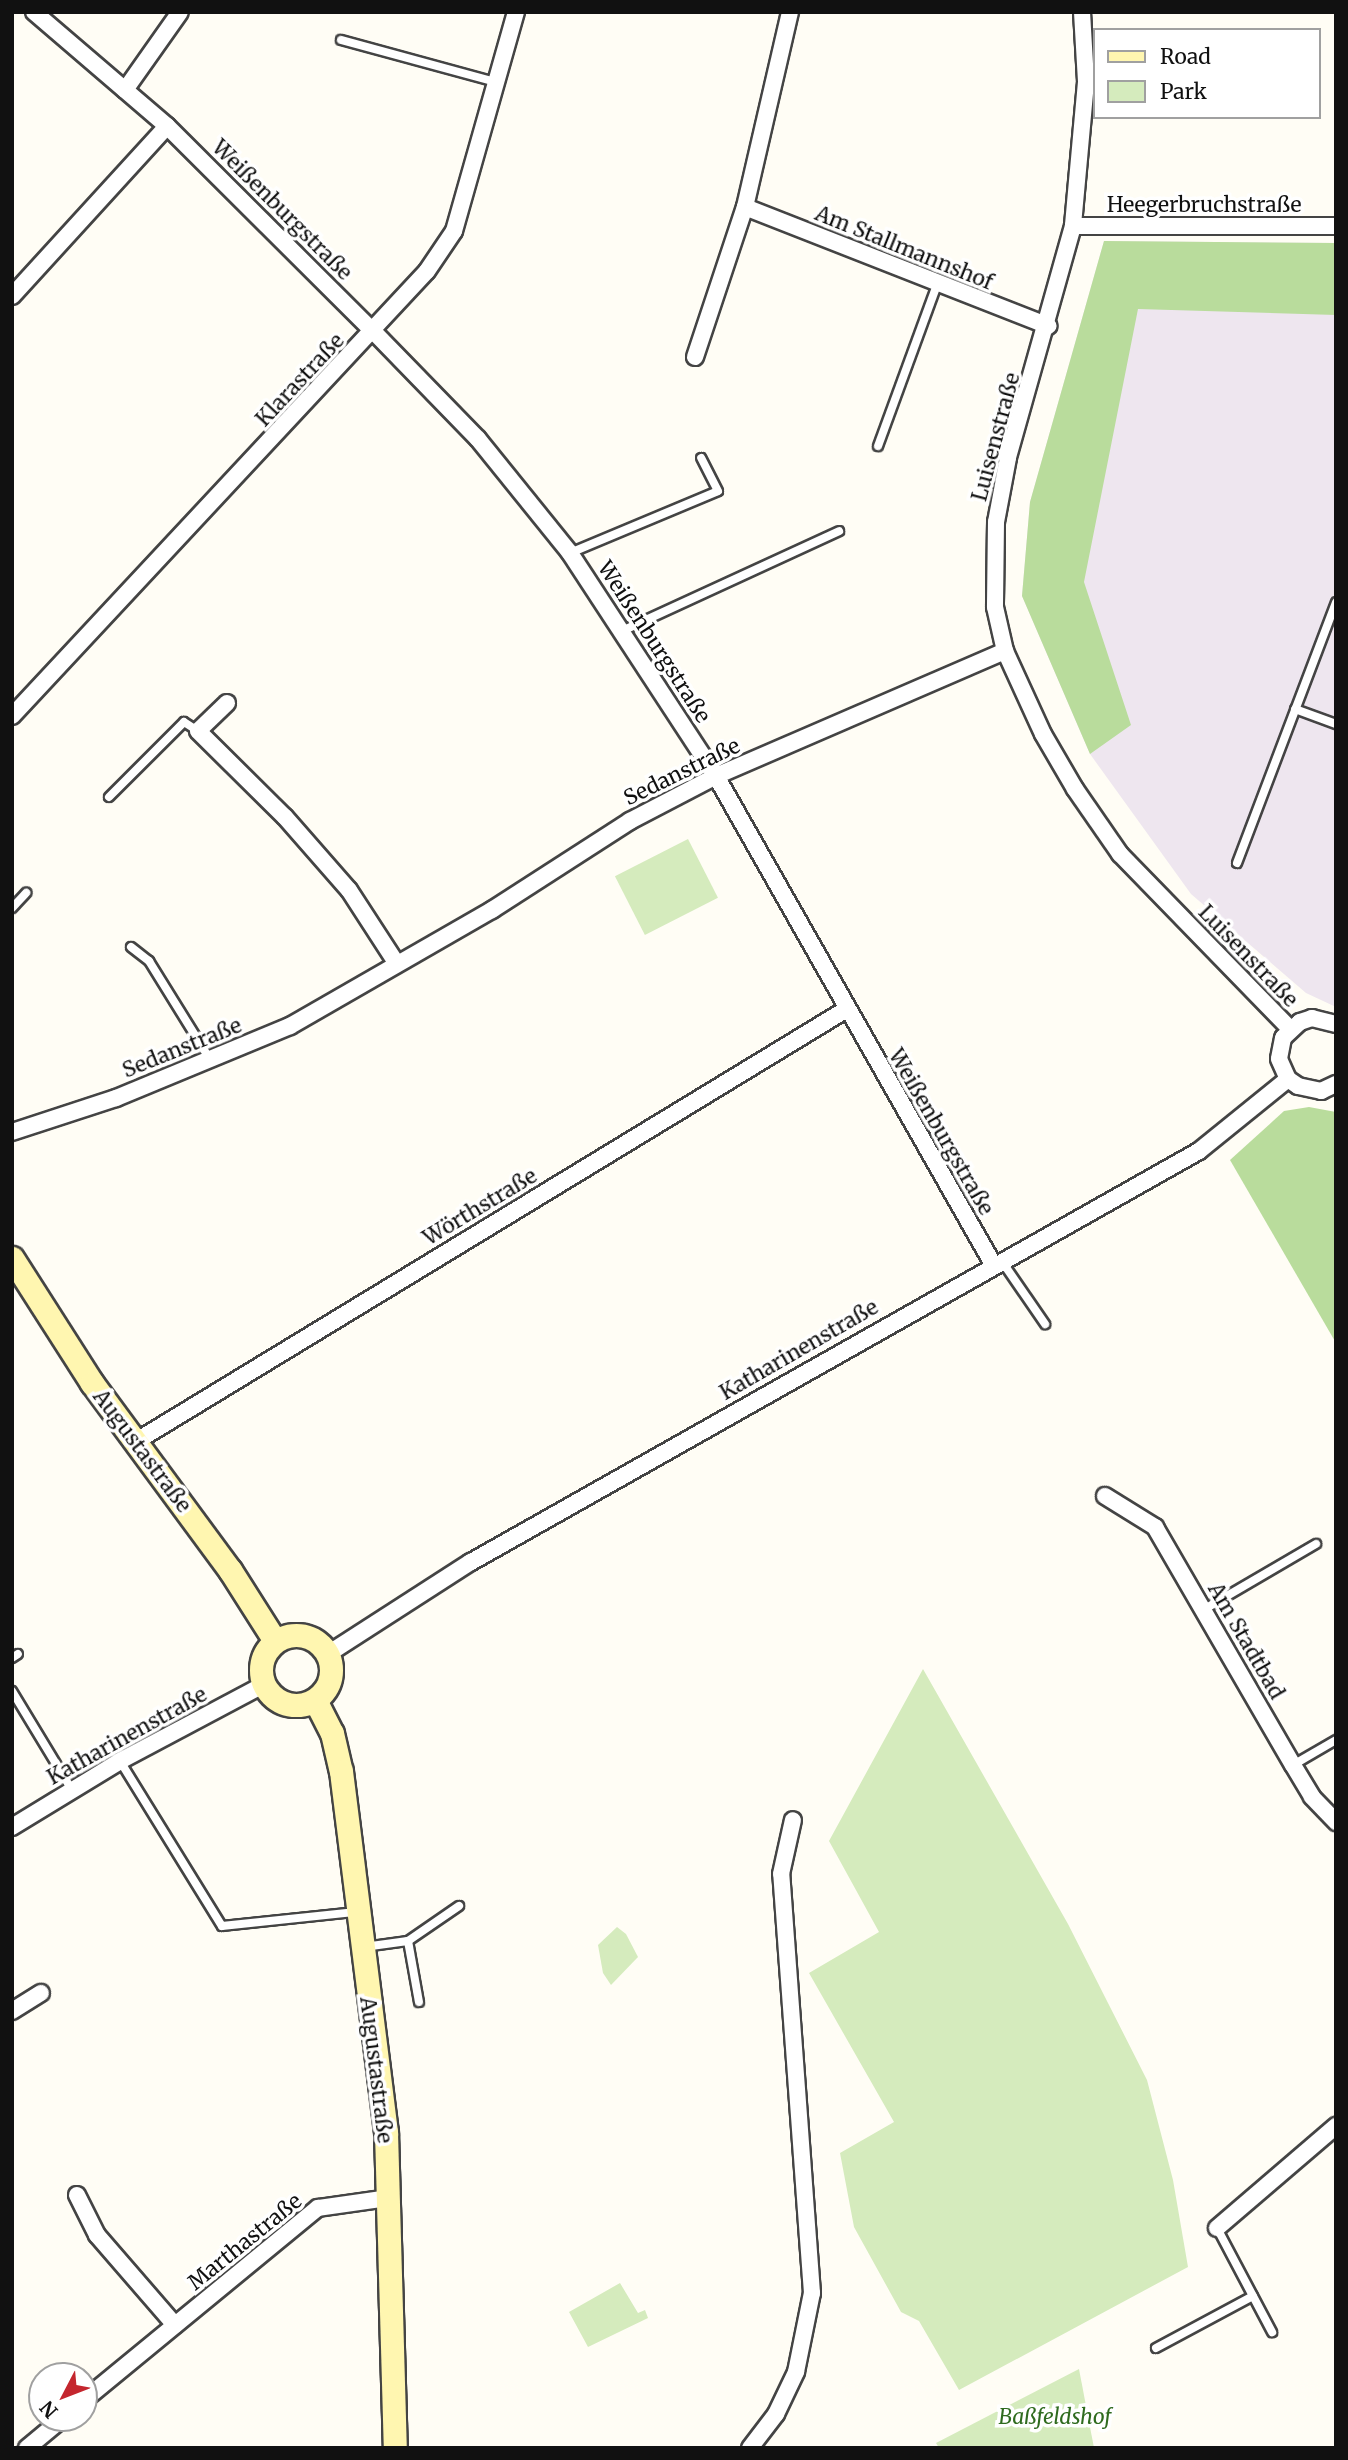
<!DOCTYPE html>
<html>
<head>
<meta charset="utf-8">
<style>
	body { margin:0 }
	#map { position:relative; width:1348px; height:2460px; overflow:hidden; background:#fffdf5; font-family:Merriweather,serif }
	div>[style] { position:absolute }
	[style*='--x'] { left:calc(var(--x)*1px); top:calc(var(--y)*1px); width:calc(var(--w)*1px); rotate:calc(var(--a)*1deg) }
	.industrial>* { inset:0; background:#eee6ef }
	.green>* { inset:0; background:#d5ebbd; transform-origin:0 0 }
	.forest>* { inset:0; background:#b9dc9c }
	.roads { filter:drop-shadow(2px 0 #444) drop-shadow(-2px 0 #444) drop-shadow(0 2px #444) drop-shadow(0 -2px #444) }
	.service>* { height:8px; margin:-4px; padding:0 4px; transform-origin:4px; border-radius:4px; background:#fff }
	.minor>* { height:16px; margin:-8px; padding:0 8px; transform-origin:8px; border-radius:8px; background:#fff }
	.secondary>* { height:23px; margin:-11.5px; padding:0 11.5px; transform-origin:11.5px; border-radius:11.5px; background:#fff6b0 }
	.secondary>.ring { margin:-11.5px; padding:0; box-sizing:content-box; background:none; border:23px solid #fff6b0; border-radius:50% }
	span { translate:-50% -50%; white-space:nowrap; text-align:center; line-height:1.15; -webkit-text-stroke:7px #fff; paint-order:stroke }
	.street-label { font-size:21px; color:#111 }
	.park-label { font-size:21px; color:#2f6b1f; font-style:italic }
	.frame { position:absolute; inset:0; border:14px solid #111; pointer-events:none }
	.legend { position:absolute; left:1093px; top:28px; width:228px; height:91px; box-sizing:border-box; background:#fff; border:2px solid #a0a0a0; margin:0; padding:9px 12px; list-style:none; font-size:21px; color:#111 }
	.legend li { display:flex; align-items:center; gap:14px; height:35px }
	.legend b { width:35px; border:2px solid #a0a0a0 }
	.north { position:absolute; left:28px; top:2362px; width:70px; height:70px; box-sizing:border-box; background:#fff; border:2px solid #a0a0a0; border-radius:50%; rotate:228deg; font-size:19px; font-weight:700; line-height:28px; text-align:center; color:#111 }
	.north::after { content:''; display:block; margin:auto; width:24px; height:32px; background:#c4262e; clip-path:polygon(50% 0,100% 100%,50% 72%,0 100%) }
</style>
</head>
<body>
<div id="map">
	<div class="industrial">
		<div style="clip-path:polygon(1104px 241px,1336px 243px,1336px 1007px,1306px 993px,1191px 894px,1090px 754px,1022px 596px,1030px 502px)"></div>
	</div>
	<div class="green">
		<div style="left:688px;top:839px;width:66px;height:82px;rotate:63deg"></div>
		<div style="clip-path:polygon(923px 1669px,1068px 1924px,1147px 2080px,1173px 2180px,1188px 2267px,959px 2390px,919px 2321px,901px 2312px,854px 2227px,840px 2153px,894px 2122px,809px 1973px,879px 1932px,829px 1841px)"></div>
		<div style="clip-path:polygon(617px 1927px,626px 1934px,638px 1957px,611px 1985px,603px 1973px,598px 1945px)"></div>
		<div style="clip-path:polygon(620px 2283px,638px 2313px,645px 2310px,648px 2318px,588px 2347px,569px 2312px)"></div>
		<div style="clip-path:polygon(1079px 2369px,1094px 2448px,939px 2448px,936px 2443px)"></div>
	</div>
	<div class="forest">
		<div style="clip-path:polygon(1104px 241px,1336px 243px,1336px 315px,1138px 309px,1084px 582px,1131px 725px,1090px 754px,1022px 596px,1030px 502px)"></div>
		<div style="clip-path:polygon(1309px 1107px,1336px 1112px,1336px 1343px,1230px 1160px,1284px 1111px)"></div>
	</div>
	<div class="roads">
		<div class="service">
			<div style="--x:341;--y:40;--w:161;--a:15.2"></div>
			<div style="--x:878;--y:446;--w:171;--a:-69.9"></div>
			<div style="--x:570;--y:553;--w:160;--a:-22.7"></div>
			<div style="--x:718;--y:491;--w:37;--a:-117"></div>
			<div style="--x:622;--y:631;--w:239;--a:-24.7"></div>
			<div style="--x:1295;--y:709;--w:44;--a:20.1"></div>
			<div style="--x:109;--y:797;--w:106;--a:-45"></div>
			<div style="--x:184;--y:722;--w:17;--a:33"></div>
			<div style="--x:1237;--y:863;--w:279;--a:-69.2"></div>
			<div style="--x:12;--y:908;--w:21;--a:-47"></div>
			<div style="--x:131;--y:947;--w:23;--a:38"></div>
			<div style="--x:149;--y:961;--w:118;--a:58.2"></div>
			<div style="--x:1001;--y:1260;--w:78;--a:55.5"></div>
			<div style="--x:1203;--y:1610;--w:131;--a:-30.3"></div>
			<div style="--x:12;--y:1658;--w:7;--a:-34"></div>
			<div style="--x:12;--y:1691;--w:116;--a:58.8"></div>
			<div style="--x:120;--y:1761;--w:194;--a:58.3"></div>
			<div style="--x:222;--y:1926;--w:135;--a:-6"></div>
			<div style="--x:1293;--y:1765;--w:50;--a:-30.2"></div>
			<div style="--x:408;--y:1941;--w:62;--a:-34.5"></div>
			<div style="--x:364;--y:1947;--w:44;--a:-7.8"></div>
			<div style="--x:408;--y:1941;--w:62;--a:79.8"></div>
			<div style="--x:1217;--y:2228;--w:118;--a:62.1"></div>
			<div style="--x:1156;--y:2348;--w:110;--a:-28.2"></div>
		</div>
		<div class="minor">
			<div style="--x:34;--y:12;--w:175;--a:40.6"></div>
			<div style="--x:167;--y:126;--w:292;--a:44.9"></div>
			<div style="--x:374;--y:332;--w:149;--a:45.8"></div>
			<div style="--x:478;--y:439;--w:146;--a:51.1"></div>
			<div style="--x:570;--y:553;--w:267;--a:56.8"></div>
			<div style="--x:716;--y:776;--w:561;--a:60.42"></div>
			<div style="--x:790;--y:12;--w:200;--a:103"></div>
			<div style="--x:745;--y:207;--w:326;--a:21.4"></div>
			<div style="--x:1082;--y:12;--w:70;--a:86.7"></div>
			<div style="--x:1086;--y:82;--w:145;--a:95.2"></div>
			<div style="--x:1073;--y:226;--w:241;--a:105.7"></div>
			<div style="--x:1008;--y:458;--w:65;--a:100.6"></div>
			<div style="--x:996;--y:522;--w:85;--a:90.7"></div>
			<div style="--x:995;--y:607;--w:45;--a:77.2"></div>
			<div style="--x:1005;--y:651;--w:91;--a:65.4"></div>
			<div style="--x:1043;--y:734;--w:64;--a:59.8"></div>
			<div style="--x:1075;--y:789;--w:79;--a:55.3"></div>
			<div style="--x:1120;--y:854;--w:244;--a:45.8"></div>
			<div style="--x:125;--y:90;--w:95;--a:-54.8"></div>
			<div style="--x:1073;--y:226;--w:263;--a:0"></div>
			<div style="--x:12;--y:296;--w:230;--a:-47.6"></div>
			<div style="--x:695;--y:357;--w:158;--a:-71.6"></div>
			<div style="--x:227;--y:703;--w:40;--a:136"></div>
			<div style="--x:198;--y:731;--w:122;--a:44.7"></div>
			<div style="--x:285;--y:817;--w:97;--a:48.8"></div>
			<div style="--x:349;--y:890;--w:88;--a:57"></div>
			<div style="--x:12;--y:716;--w:608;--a:-47"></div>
			<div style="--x:427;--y:271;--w:48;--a:-56"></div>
			<div style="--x:454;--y:231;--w:228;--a:-74.2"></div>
			<div style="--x:1336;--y:1024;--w:25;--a:-166"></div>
			<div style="--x:1312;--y:1018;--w:13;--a:162"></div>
			<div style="--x:1300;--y:1022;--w:23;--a:137"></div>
			<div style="--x:1283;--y:1038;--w:21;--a:101"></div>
			<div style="--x:1279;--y:1059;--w:22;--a:66"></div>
			<div style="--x:1288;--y:1079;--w:12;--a:35"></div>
			<div style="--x:1298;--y:1086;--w:24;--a:12"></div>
			<div style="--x:1321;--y:1091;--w:17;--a:-25"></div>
			<div style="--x:12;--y:1132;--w:109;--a:-18.1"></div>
			<div style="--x:116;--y:1098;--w:188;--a:-22.5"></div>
			<div style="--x:290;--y:1026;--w:233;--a:-29.9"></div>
			<div style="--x:492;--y:910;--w:164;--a:-32.8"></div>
			<div style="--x:630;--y:821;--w:97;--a:-27.6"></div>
			<div style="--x:716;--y:776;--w:315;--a:-23.4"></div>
			<div style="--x:135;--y:1442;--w:833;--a:-31.31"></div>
			<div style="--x:1105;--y:1496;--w:59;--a:31.8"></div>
			<div style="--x:1155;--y:1527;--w:275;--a:59.9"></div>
			<div style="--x:1293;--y:1765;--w:37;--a:59"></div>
			<div style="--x:1312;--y:1797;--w:35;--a:46"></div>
			<div style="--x:328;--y:1654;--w:170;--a:-32.8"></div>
			<div style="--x:471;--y:1562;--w:836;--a:-29.45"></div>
			<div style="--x:1199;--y:1151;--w:114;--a:-39"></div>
			<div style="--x:12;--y:1827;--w:127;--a:-31.4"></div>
			<div style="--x:120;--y:1761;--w:162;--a:-28"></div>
			<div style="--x:12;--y:2011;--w:34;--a:-32"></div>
			<div style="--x:77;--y:2195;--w:45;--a:63.4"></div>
			<div style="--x:97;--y:2235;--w:119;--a:49.1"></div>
			<div style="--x:1217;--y:2228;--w:157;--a:-40.6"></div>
			<div style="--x:84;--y:2400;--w:303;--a:-39.4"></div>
			<div style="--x:318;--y:2208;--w:71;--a:-8.1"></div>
			<div style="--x:27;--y:2448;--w:47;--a:-39.8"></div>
			<div style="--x:750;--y:2448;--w:43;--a:-52.6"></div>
			<div style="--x:776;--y:2414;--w:47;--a:-64.5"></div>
			<div style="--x:796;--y:2372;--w:81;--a:-78.6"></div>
			<div style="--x:812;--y:2293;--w:420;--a:-94.2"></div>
			<div style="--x:781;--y:1874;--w:55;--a:-77.5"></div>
		</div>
		<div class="secondary">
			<div style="--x:12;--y:1258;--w:148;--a:57.4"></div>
			<div style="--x:92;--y:1383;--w:232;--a:53.6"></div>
			<div style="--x:230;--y:1570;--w:84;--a:57.6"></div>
			<div class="ring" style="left:261px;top:1635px;width:47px;height:47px"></div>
			<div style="--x:315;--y:1700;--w:37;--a:63"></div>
			<div style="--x:332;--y:1733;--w:39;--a:77"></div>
			<div style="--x:341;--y:1771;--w:364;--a:82.9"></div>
			<div style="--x:386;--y:2132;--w:316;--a:88.4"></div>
		</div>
	</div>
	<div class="street-label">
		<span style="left:1204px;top:205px">Heegerbruchstraße</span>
		<span style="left:282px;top:210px;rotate:45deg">Weißenburgstraße</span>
		<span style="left:904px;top:248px;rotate:22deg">Am Stallmannshof</span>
		<span style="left:300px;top:380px;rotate:-47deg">Klarastraße</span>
		<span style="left:996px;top:437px;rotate:-75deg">Luisenstraße</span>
		<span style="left:654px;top:642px;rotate:57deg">Weißenburgstraße</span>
		<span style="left:682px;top:772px;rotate:-26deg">Sedanstraße</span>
		<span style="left:1248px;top:956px;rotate:46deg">Luisenstraße</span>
		<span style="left:182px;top:1048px;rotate:-22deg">Sedanstraße</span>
		<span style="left:941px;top:1132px;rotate:60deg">Weißenburgstraße</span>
		<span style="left:480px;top:1207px;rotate:-31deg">Wörthstraße</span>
		<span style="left:799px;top:1350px;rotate:-30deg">Katharinenstraße</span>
		<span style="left:142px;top:1451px;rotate:53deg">Augustastraße</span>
		<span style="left:1246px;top:1641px;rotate:60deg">Am Stadtbad</span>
		<span style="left:127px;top:1736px;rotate:-29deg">Katharinenstraße</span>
		<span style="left:376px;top:2070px;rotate:83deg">Augustastraße</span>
		<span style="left:245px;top:2242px;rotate:-39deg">Marthastraße</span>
	</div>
	<div class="park-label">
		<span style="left:1055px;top:2417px">Baßfeldshof</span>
	</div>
	<div class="frame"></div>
	<ul class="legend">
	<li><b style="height:9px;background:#fff6b0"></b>Road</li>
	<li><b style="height:19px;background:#d5ebbd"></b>Park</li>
	</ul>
	<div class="north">N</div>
</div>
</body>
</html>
